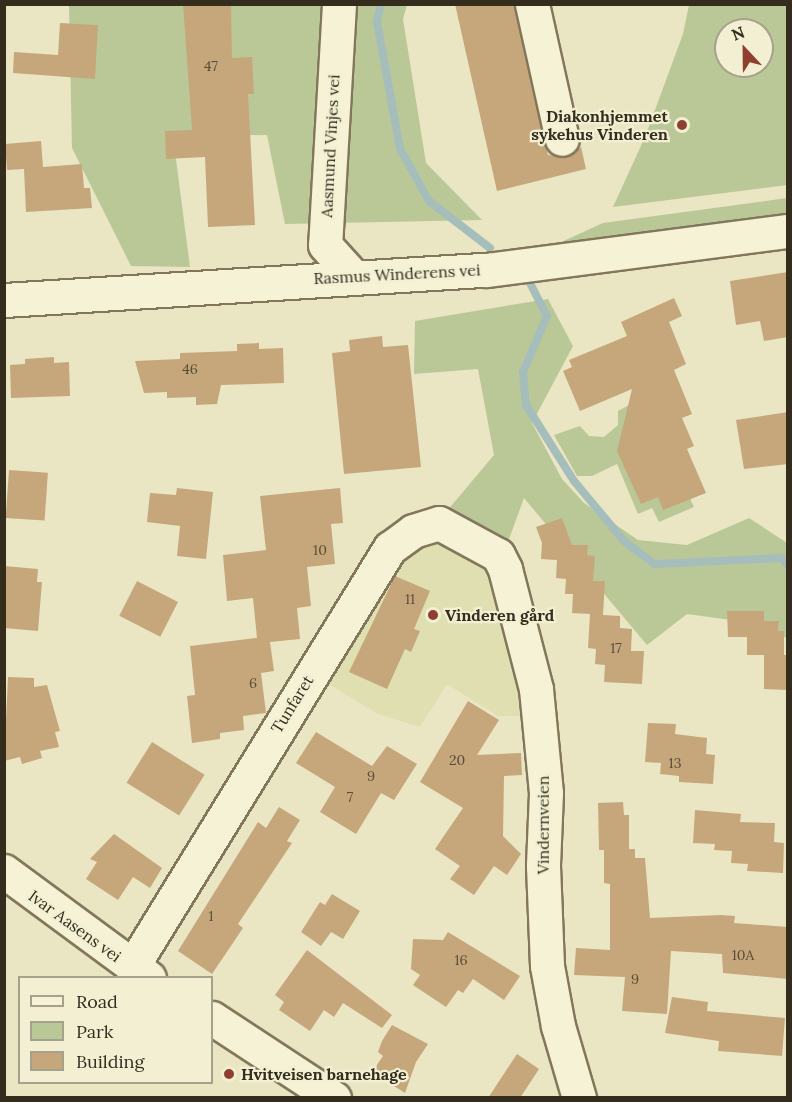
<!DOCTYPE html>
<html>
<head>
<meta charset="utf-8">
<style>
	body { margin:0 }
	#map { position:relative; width:792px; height:1102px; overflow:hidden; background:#eae5c3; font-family:Lora,serif }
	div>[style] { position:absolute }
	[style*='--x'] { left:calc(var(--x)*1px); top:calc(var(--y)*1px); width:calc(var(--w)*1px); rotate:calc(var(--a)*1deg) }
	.farmland>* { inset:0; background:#dfdfb1 }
	.green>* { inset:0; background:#bac898 }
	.stream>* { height:8px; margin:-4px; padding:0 4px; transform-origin:4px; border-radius:4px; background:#a5bebb }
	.building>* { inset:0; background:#c6a77c; transform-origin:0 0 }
	.roads { filter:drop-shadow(2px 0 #83775b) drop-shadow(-2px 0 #83775b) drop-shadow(0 2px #83775b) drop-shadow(0 -2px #83775b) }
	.minor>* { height:33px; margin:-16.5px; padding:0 16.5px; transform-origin:16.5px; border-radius:16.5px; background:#f6f2d6 }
	.dots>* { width:16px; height:16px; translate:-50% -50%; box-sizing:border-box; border:3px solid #f2efd2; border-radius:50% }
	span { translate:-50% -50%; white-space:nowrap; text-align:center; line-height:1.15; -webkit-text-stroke:4.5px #f2efd2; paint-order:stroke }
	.number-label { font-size:14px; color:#584c36 }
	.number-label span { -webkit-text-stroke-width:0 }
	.poi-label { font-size:16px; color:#342d1e; font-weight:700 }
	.right { translate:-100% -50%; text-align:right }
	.left { translate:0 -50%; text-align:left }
	.street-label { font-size:16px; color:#342d1e }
	.frame { position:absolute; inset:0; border:6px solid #342d1e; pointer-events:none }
	.legend { position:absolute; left:18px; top:976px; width:195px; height:108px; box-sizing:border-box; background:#f2efd2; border:2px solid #a6a18a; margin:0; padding:8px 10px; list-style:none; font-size:18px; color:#342d1e }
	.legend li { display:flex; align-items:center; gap:12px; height:30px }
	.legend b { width:30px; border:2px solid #a6a18a }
	.north { position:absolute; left:714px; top:18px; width:60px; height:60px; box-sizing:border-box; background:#f2efd2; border:2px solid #a6a18a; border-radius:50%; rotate:338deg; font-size:16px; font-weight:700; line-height:24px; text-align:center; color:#342d1e }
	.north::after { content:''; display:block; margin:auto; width:21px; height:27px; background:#8e3f30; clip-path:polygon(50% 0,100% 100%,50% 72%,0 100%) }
</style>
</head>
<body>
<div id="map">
	<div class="farmland">
		<div style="clip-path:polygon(446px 539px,468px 550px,492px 572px,519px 677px,521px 716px,498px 716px,447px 684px,420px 727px,378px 714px,322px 680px,391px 565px,423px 543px)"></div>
	</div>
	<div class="green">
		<div style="clip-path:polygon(69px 5px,407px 5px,403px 19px,426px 163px,482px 220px,285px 224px,267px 135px,173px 136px,190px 267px,131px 266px,72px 148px)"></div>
		<div style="clip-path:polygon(evenodd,689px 5px,787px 5px,787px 185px,613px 207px,645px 137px,683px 34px,689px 5px,726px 30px,762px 30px,762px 66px,726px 66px,726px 30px)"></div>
		<div style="clip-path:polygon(787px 198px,787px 217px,557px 244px,603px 223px)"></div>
		<div style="clip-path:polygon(548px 299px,573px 346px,532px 423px,562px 479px,584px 503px,638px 540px,687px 545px,749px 518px,787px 543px,787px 638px,753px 623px,687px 614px,647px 645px,524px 498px,505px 550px,441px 518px,494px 455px,478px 369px,414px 374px,415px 321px)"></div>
		<div style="clip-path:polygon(629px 405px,675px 466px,694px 507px,659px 522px,652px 508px,638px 514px,617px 464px,592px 476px,577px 476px,554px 435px,580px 426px,589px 436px,604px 437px,618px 425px,618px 411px)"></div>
	</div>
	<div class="stream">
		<div style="--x:381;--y:4;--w:18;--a:103"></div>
		<div style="--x:377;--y:22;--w:129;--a:79.7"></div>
		<div style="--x:400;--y:149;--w:60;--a:60.9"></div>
		<div style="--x:429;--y:201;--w:77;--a:37.6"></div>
		<div style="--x:530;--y:283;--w:37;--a:63"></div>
		<div style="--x:547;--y:316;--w:61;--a:113.2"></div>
		<div style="--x:523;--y:372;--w:33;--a:85"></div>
		<div style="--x:526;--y:405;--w:90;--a:57.7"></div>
		<div style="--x:574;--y:481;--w:78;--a:50.2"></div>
		<div style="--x:624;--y:541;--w:39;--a:37"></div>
		<div style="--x:655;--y:564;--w:126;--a:-2.7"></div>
		<div style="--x:781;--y:558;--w:10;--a:45"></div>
	</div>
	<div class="building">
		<div style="clip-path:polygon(183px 4px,231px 4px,232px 58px,252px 57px,254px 94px,248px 94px,255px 225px,208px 227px,205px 157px,166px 159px,165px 131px,192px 130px)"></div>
		<div style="clip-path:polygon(455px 4px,514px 4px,548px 155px,567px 157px,581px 147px,586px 169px,497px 191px)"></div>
		<div style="clip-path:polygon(60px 23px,98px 25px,95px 79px,13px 73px,14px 52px,58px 55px)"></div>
		<div style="clip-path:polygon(41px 141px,43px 167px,82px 164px,84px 188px,90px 188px,92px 208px,26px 212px,24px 169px,7px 170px,5px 144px)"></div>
		<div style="clip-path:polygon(788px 272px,788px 337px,764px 341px,760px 321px,736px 325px,730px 281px)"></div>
		<div style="clip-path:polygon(674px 298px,682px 316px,669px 322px,686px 364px,674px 370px,692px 414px,682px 418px,694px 446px,687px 449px,706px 493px,663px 510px,658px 497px,641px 504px,617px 451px,632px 389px,580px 411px,563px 371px,572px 367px,569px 360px,627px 336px,621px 322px)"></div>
		<div style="clip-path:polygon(382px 336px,383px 347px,408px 345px,421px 467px,344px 474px,332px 353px,350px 351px,349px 340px)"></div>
		<div style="clip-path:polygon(259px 343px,259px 349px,283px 348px,284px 383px,221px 385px,217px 404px,196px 405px,196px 397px,167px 398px,167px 392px,144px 393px,135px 361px,180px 359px,180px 353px,237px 351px,237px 344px)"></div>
		<div style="clip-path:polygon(54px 357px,54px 363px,69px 362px,70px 396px,11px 398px,10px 365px,25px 364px,25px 359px)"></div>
		<div style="clip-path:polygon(788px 412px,788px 464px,744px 469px,736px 420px)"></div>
		<div style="left:9px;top:470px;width:39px;height:48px;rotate:4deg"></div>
		<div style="clip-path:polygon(177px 488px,213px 492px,206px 559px,177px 556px,180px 526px,147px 522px,150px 493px,176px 495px)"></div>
		<div style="clip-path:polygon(340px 488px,343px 523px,331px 524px,335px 564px,307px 567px,311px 606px,297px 608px,300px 639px,270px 642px,274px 671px,261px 673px,266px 713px,243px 716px,244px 730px,220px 733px,220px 739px,192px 743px,187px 696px,195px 695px,190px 646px,257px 638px,253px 598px,227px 601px,223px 555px,266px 550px,260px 496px)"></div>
		<div style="clip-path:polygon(562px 518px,572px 545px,588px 545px,587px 555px,595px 556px,593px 581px,605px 581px,603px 615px,620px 616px,620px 628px,632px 629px,631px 651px,644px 651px,642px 684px,604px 682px,605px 665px,595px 664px,596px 649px,588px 648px,590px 614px,572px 613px,573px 594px,565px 594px,566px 579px,556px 578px,557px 560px,541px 559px,542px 543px,536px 527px)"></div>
		<div style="clip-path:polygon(4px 566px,38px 569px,37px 582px,42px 582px,38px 631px,4px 628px)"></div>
		<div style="clip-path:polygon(395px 576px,430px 591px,414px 629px,420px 631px,411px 652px,405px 649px,387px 689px,349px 672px)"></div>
		<div style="left:137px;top:581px;width:46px;height:39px;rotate:27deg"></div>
		<div style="clip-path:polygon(727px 611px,764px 611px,764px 621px,779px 621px,778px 631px,784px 631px,784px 655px,788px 655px,788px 690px,764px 689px,764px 655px,747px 655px,747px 637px,728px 637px)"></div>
		<div style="clip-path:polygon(8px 677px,34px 678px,34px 687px,47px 685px,60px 731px,55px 732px,59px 747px,40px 751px,42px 758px,22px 764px,20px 757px,4px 761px)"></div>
		<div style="clip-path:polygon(468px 701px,499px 720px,477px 755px,521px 753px,522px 775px,504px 776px,503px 836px,521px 854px,507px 875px,494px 866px,474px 895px,450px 879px,460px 866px,435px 849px,463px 808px,420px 782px)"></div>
		<div style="clip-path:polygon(648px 723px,676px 724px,675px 734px,707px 738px,706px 754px,715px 755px,713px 784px,679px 782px,679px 776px,660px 774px,661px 763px,645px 762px)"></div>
		<div style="clip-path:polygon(316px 732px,372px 766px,387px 746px,417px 764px,394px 800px,381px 793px,356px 834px,320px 812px,335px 787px,296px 763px)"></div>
		<div style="left:152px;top:742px;width:62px;height:48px;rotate:32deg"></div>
		<div style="clip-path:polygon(623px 802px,624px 815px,629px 815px,629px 849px,635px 849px,635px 858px,645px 858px,650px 918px,721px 915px,735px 916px,734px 923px,788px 927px,788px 979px,723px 973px,722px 954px,671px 951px,667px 1014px,622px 1011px,625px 977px,574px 975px,576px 948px,610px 950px,610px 884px,604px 883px,604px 850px,599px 850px,598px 803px)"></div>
		<div style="clip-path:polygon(279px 807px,300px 820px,287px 841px,292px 843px,238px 924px,243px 928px,212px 974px,178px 951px,258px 822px,266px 828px)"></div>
		<div style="clip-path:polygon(695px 810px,741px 814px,740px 822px,775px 823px,774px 842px,784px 843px,783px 873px,747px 871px,748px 864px,731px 863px,732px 851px,714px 850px,715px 844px,693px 843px)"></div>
		<div style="clip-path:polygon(114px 834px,162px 868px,150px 888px,133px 877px,118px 900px,86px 879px,97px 862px,90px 859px)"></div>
		<div style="clip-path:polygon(332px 894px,360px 911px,343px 939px,331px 932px,321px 946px,301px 932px,320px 902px,325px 905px)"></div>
		<div style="clip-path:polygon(448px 932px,520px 976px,504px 1000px,473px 979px,463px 993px,458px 990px,446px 1007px,413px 985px,420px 975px,411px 969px,413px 939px,443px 940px)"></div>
		<div style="clip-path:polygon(307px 950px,392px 1015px,382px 1028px,343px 1003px,334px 1017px,324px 1010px,310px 1031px,279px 1010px,284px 1002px,275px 995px)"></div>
		<div style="clip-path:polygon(672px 997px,708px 1002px,707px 1011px,785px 1018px,782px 1056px,718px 1051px,719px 1041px,665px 1033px)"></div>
		<div style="clip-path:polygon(392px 1025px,428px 1044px,416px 1062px,405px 1093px,372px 1072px,383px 1056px,378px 1052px,382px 1041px)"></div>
		<div style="clip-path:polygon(517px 1054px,539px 1069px,520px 1098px,488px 1098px)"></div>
	</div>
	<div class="roads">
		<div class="minor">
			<div style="--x:339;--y:4;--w:241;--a:93.3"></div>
			<div style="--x:325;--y:245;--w:42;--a:47.9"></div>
			<div style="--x:532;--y:4;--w:138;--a:77.5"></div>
			<div style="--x:4;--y:300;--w:484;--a:-3.6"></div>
			<div style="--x:487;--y:270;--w:304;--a:-7.4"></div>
			<div style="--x:4;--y:871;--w:180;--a:36.4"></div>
			<div style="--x:132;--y:967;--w:492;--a:-58.4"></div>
			<div style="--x:390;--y:548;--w:29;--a:-36"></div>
			<div style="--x:413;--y:531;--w:27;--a:-17"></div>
			<div style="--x:439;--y:523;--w:67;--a:28.5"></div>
			<div style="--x:498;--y:555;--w:16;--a:63"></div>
			<div style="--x:505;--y:569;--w:124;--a:75.5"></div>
			<div style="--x:536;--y:689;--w:104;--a:84.5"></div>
			<div style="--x:546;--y:793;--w:73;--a:92.4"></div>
			<div style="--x:543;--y:866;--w:100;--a:87.7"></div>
			<div style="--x:547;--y:966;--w:61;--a:79.6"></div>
			<div style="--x:558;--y:1026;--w:75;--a:73.7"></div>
			<div style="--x:212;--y:1018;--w:146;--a:33.3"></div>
		</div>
	</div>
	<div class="dots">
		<div style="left:682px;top:125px;background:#8e3f30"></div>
		<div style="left:433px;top:615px;background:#8e3f30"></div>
		<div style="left:229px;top:1074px;background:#8e3f30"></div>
	</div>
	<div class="number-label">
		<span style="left:211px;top:66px">47</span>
		<span style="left:190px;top:369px">46</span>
		<span style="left:320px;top:550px">10</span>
		<span style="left:410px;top:599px">11</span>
		<span style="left:616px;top:648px">17</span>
		<span style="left:253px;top:683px">6</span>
		<span style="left:457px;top:760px">20</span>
		<span style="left:675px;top:763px">13</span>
		<span style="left:371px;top:776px">9</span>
		<span style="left:350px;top:797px">7</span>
		<span style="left:211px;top:916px">1</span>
		<span style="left:743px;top:955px">10A</span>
		<span style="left:461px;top:960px">16</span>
		<span style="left:635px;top:979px">9</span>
	</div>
	<div class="poi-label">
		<span class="right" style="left:668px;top:125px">Diakonhjemmet<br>sykehus Vinderen</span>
		<span class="left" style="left:445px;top:615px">Vinderen gård</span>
		<span class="left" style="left:241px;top:1074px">Hvitveisen barnehage</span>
	</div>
	<div class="street-label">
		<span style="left:330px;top:146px;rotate:-87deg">Aasmund Vinjes vei</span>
		<span style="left:397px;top:274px;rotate:-3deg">Rasmus Winderens vei</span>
		<span style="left:292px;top:704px;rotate:-58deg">Tunfaret</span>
		<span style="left:543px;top:825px;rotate:-90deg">Vindernveien</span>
		<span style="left:75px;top:926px;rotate:36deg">Ivar Aasens vei</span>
	</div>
	<div class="frame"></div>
	<ul class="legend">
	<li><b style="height:8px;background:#f6f2d6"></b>Road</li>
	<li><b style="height:16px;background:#bac898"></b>Park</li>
	<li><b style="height:16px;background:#c6a77c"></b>Building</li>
	</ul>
	<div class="north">N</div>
</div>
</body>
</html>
